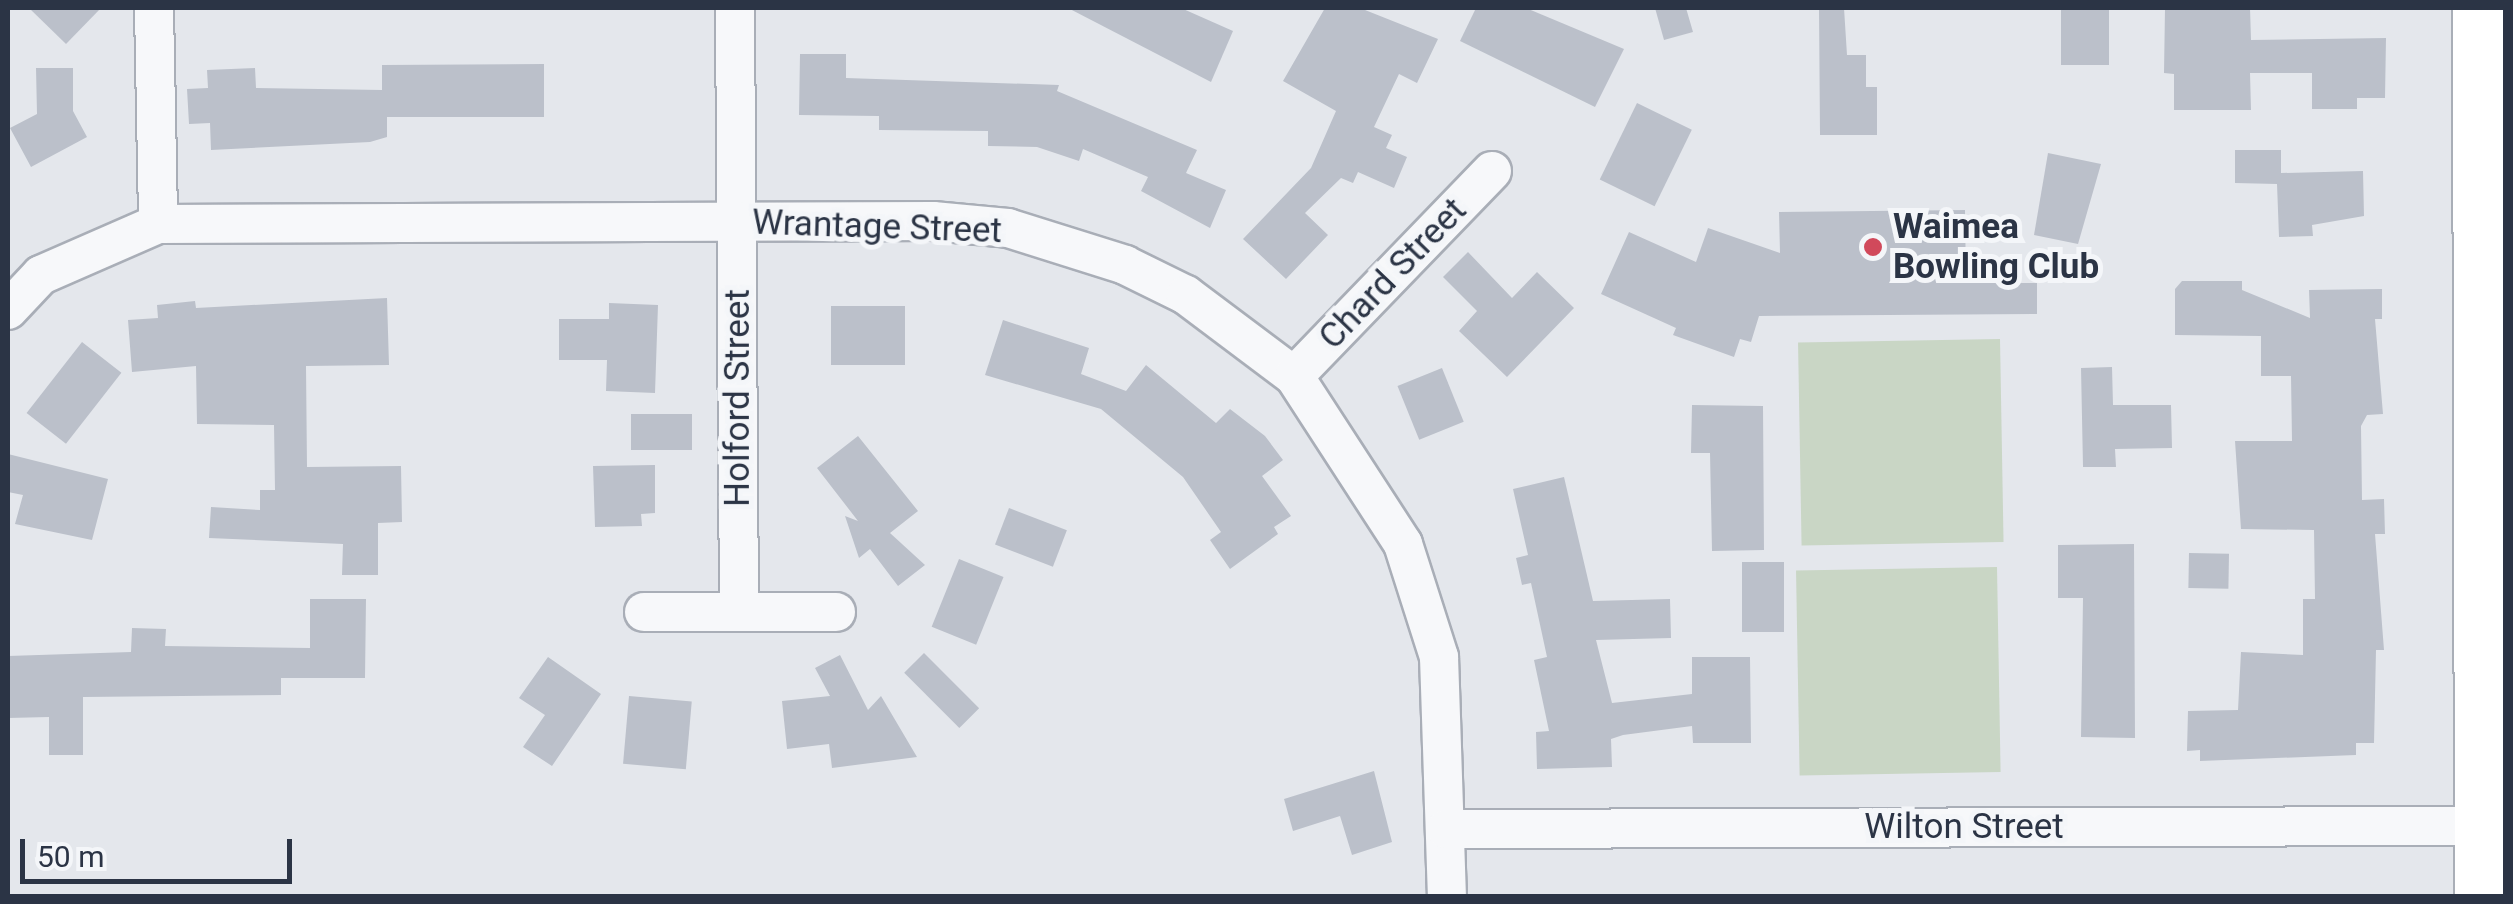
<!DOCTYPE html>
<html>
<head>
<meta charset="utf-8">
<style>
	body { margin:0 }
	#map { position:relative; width:2513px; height:904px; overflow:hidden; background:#e4e7ec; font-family:Roboto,sans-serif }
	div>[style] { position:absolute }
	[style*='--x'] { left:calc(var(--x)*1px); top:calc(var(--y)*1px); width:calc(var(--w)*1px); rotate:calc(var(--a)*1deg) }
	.green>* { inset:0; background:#c9d6c5; transform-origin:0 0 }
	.building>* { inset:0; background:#bbc0ca; transform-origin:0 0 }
	.roads { filter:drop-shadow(2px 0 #a9aeb7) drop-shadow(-2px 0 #a9aeb7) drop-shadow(0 2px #a9aeb7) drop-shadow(0 -2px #a9aeb7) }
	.minor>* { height:38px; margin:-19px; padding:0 19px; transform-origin:19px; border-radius:19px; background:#f7f8fa }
	.secondary>* { height:55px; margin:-27.5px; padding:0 27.5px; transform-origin:27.5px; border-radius:27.5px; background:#fff }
	.dots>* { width:28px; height:28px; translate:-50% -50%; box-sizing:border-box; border:5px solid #f4f6f9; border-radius:50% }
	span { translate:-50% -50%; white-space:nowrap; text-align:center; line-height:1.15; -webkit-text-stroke:10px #f4f6f9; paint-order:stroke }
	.street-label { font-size:35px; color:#2b3445 }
	.poi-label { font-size:35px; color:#2b3445; font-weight:700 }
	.left { translate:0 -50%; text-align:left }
	.frame { position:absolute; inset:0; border:10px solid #2b3445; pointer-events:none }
	.scale { position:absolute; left:20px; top:839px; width:272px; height:45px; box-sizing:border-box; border:5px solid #2b3445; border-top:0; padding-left:12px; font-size:30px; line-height:35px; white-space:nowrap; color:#2b3445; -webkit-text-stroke:8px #f4f6f9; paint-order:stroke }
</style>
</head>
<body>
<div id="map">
	<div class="green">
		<div style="left:2000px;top:339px;width:203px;height:202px;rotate:89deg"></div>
		<div style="left:1997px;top:567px;width:205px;height:201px;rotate:89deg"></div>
	</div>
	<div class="building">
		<div style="clip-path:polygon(29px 8px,101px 8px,66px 44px)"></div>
		<div style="clip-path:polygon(1068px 8px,1181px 8px,1233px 31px,1211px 82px)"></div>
		<div style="clip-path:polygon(1325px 8px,1360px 8px,1438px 39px,1417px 83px,1399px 74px,1374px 127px,1392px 135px,1386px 148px,1407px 157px,1394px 188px,1358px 172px,1353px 183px,1341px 178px,1305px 213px,1328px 235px,1286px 279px,1243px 239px,1311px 168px,1336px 111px,1283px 81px)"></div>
		<div style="clip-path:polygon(1476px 8px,1526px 8px,1624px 49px,1595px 107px,1460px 41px)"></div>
		<div style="clip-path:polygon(1655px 8px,1686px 8px,1693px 32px,1664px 40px)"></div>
		<div style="clip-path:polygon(1819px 8px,1844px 8px,1847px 55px,1866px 55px,1866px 87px,1877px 87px,1877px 135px,1820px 135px)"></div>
		<div style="left:2061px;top:8px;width:48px;height:57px"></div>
		<div style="clip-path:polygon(2165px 8px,2250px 8px,2251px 40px,2386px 38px,2385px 98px,2357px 98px,2357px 109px,2312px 109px,2312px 73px,2250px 73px,2251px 110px,2174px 110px,2174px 74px,2164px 73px)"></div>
		<div style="clip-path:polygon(800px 54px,846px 54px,846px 78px,1059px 85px,1057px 91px,1197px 150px,1186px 173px,1226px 190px,1210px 228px,1141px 191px,1148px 177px,1083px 149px,1079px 161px,1037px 147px,988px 146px,988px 131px,879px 130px,879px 116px,799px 115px)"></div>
		<div style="clip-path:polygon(544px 64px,544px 117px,387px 117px,387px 137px,370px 142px,211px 150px,210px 123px,189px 124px,187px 89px,208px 88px,207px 70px,255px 68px,256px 88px,382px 90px,382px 65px)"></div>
		<div style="clip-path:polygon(36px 68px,73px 68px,73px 111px,87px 137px,31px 167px,10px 128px,37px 114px)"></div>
		<div style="left:1637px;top:103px;width:61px;height:85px;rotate:26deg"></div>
		<div style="clip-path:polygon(2235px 150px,2281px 150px,2281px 173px,2363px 171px,2364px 216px,2312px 225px,2313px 236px,2279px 237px,2277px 184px,2235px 183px)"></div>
		<div style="clip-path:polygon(2048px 153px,2101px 164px,2078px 244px,2034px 235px)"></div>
		<div style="clip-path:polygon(1965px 210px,1966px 283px,2037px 283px,2037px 314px,1759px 316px,1751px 342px,1740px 339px,1734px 357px,1673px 335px,1676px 328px,1601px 294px,1629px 232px,1696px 262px,1708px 228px,1780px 253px,1779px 212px)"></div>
		<div style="clip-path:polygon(1468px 252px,1512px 298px,1537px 272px,1574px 308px,1507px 377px,1459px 331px,1477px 311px,1443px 277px)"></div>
		<div style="clip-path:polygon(2182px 281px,2242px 281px,2242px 290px,2310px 318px,2309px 290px,2382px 289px,2382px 319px,2375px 319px,2383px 414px,2367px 415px,2361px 426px,2362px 500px,2384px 499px,2385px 534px,2375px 534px,2384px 650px,2376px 650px,2374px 743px,2356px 743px,2356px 755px,2200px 761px,2200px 750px,2187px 751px,2188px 711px,2238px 710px,2241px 652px,2303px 655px,2303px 599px,2315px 599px,2314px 530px,2241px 529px,2235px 441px,2292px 441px,2291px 376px,2261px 376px,2261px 336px,2175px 335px,2175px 289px)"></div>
		<div style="clip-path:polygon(387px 298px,389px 365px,306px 366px,307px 467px,401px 466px,402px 522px,378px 523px,378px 575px,342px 575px,343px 544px,209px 538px,211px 507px,260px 510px,260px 490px,275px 490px,274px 425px,197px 424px,196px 366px,132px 372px,128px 320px,158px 318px,157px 305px,195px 301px,196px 308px)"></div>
		<div style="clip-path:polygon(609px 303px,658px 305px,655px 393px,606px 391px,607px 360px,559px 360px,559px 319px,609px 319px)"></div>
		<div style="left:905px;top:306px;width:59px;height:74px;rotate:90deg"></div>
		<div style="clip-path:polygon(1003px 320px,1089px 348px,1081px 374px,1126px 391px,1146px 365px,1216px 423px,1230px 409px,1265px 436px,1283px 460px,1262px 476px,1291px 516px,1274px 527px,1278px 534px,1230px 569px,1210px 540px,1221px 532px,1183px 477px,1101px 409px,985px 375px)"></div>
		<div style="left:82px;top:342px;width:50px;height:90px;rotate:38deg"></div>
		<div style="clip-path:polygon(2112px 367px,2113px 405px,2171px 405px,2172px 448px,2115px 449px,2116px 467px,2083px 467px,2081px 368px)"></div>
		<div style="left:1442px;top:368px;width:58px;height:48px;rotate:68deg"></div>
		<div style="clip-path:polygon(1692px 405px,1763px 406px,1764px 550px,1712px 551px,1710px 453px,1691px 453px)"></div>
		<div style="left:631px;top:414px;width:61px;height:36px"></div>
		<div style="clip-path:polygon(858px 436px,918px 511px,890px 533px,925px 565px,898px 586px,870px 549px,859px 558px,845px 516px,858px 521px,817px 468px)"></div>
		<div style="clip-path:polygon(8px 454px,108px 479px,92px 540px,15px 524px,23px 495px,8px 492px)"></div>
		<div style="clip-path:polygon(655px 465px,655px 513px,641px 514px,642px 526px,595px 527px,593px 466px)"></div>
		<div style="clip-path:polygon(1564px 477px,1593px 601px,1670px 599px,1671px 638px,1596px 640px,1612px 703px,1692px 694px,1692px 657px,1750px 657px,1751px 743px,1693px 743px,1692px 726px,1623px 735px,1611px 739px,1612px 767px,1537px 769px,1536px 732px,1549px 731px,1534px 660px,1547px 657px,1531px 583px,1522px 585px,1516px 558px,1528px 555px,1513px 489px)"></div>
		<div style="left:1009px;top:508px;width:62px;height:39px;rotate:21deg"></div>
		<div style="clip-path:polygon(2134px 544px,2135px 738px,2081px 737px,2083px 598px,2058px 598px,2058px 545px)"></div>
		<div style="left:2189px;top:553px;width:40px;height:35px;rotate:1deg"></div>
		<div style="left:959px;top:559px;width:48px;height:73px;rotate:22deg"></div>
		<div style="left:1742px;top:562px;width:42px;height:70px"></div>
		<div style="clip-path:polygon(310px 599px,366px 599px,365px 678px,281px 678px,281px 695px,83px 697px,83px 755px,49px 755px,49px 717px,8px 718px,8px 656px,131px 652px,132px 628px,166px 629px,165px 646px,310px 648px)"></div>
		<div style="left:924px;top:653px;width:78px;height:28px;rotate:45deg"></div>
		<div style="clip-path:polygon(840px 655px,868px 710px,881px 696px,917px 757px,832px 768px,829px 744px,787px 749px,782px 701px,830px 696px,815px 668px)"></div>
		<div style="clip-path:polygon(548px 657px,601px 694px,552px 766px,523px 747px,545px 715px,519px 698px)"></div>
		<div style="left:629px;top:696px;width:63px;height:68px;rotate:5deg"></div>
		<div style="clip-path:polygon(1374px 771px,1392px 842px,1352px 855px,1340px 816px,1293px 831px,1284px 799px)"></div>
	</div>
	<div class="roads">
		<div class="minor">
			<div style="--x:154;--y:8;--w:216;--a:88.9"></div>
			<div style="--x:735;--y:8;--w:600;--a:89.62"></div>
			<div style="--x:8;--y:310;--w:48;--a:-46.7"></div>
			<div style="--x:41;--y:275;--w:128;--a:-23.6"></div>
			<div style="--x:158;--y:224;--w:775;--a:-0.22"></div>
			<div style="--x:933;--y:221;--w:75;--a:5.3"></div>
			<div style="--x:1008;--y:228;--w:123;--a:17.5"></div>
			<div style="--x:1125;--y:265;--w:68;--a:26.2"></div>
			<div style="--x:1186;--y:295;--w:135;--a:36.9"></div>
			<div style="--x:1294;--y:376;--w:200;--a:57"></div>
			<div style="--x:1403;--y:544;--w:119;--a:72.3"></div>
			<div style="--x:1439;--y:657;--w:239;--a:88.1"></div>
			<div style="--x:1294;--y:376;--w:285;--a:-46"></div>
			<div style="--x:644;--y:612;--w:192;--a:0"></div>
			<div style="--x:1446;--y:829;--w:1036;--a:-0.17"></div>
		</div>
		<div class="secondary">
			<div style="--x:2480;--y:8;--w:888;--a:89.87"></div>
		</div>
	</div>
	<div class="dots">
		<div style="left:1873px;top:247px;background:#d1495b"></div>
	</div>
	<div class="street-label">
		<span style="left:877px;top:227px;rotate:2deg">Wrantage Street</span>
		<span style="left:1393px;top:274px;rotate:-46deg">Chard Street</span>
		<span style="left:738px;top:398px;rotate:-90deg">Holford Street</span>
		<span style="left:1964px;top:827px">Wilton Street</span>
	</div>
	<div class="poi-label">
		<span class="left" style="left:1893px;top:247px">Waimea<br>Bowling Club</span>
	</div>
	<div class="frame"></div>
	<div class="scale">50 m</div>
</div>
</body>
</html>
